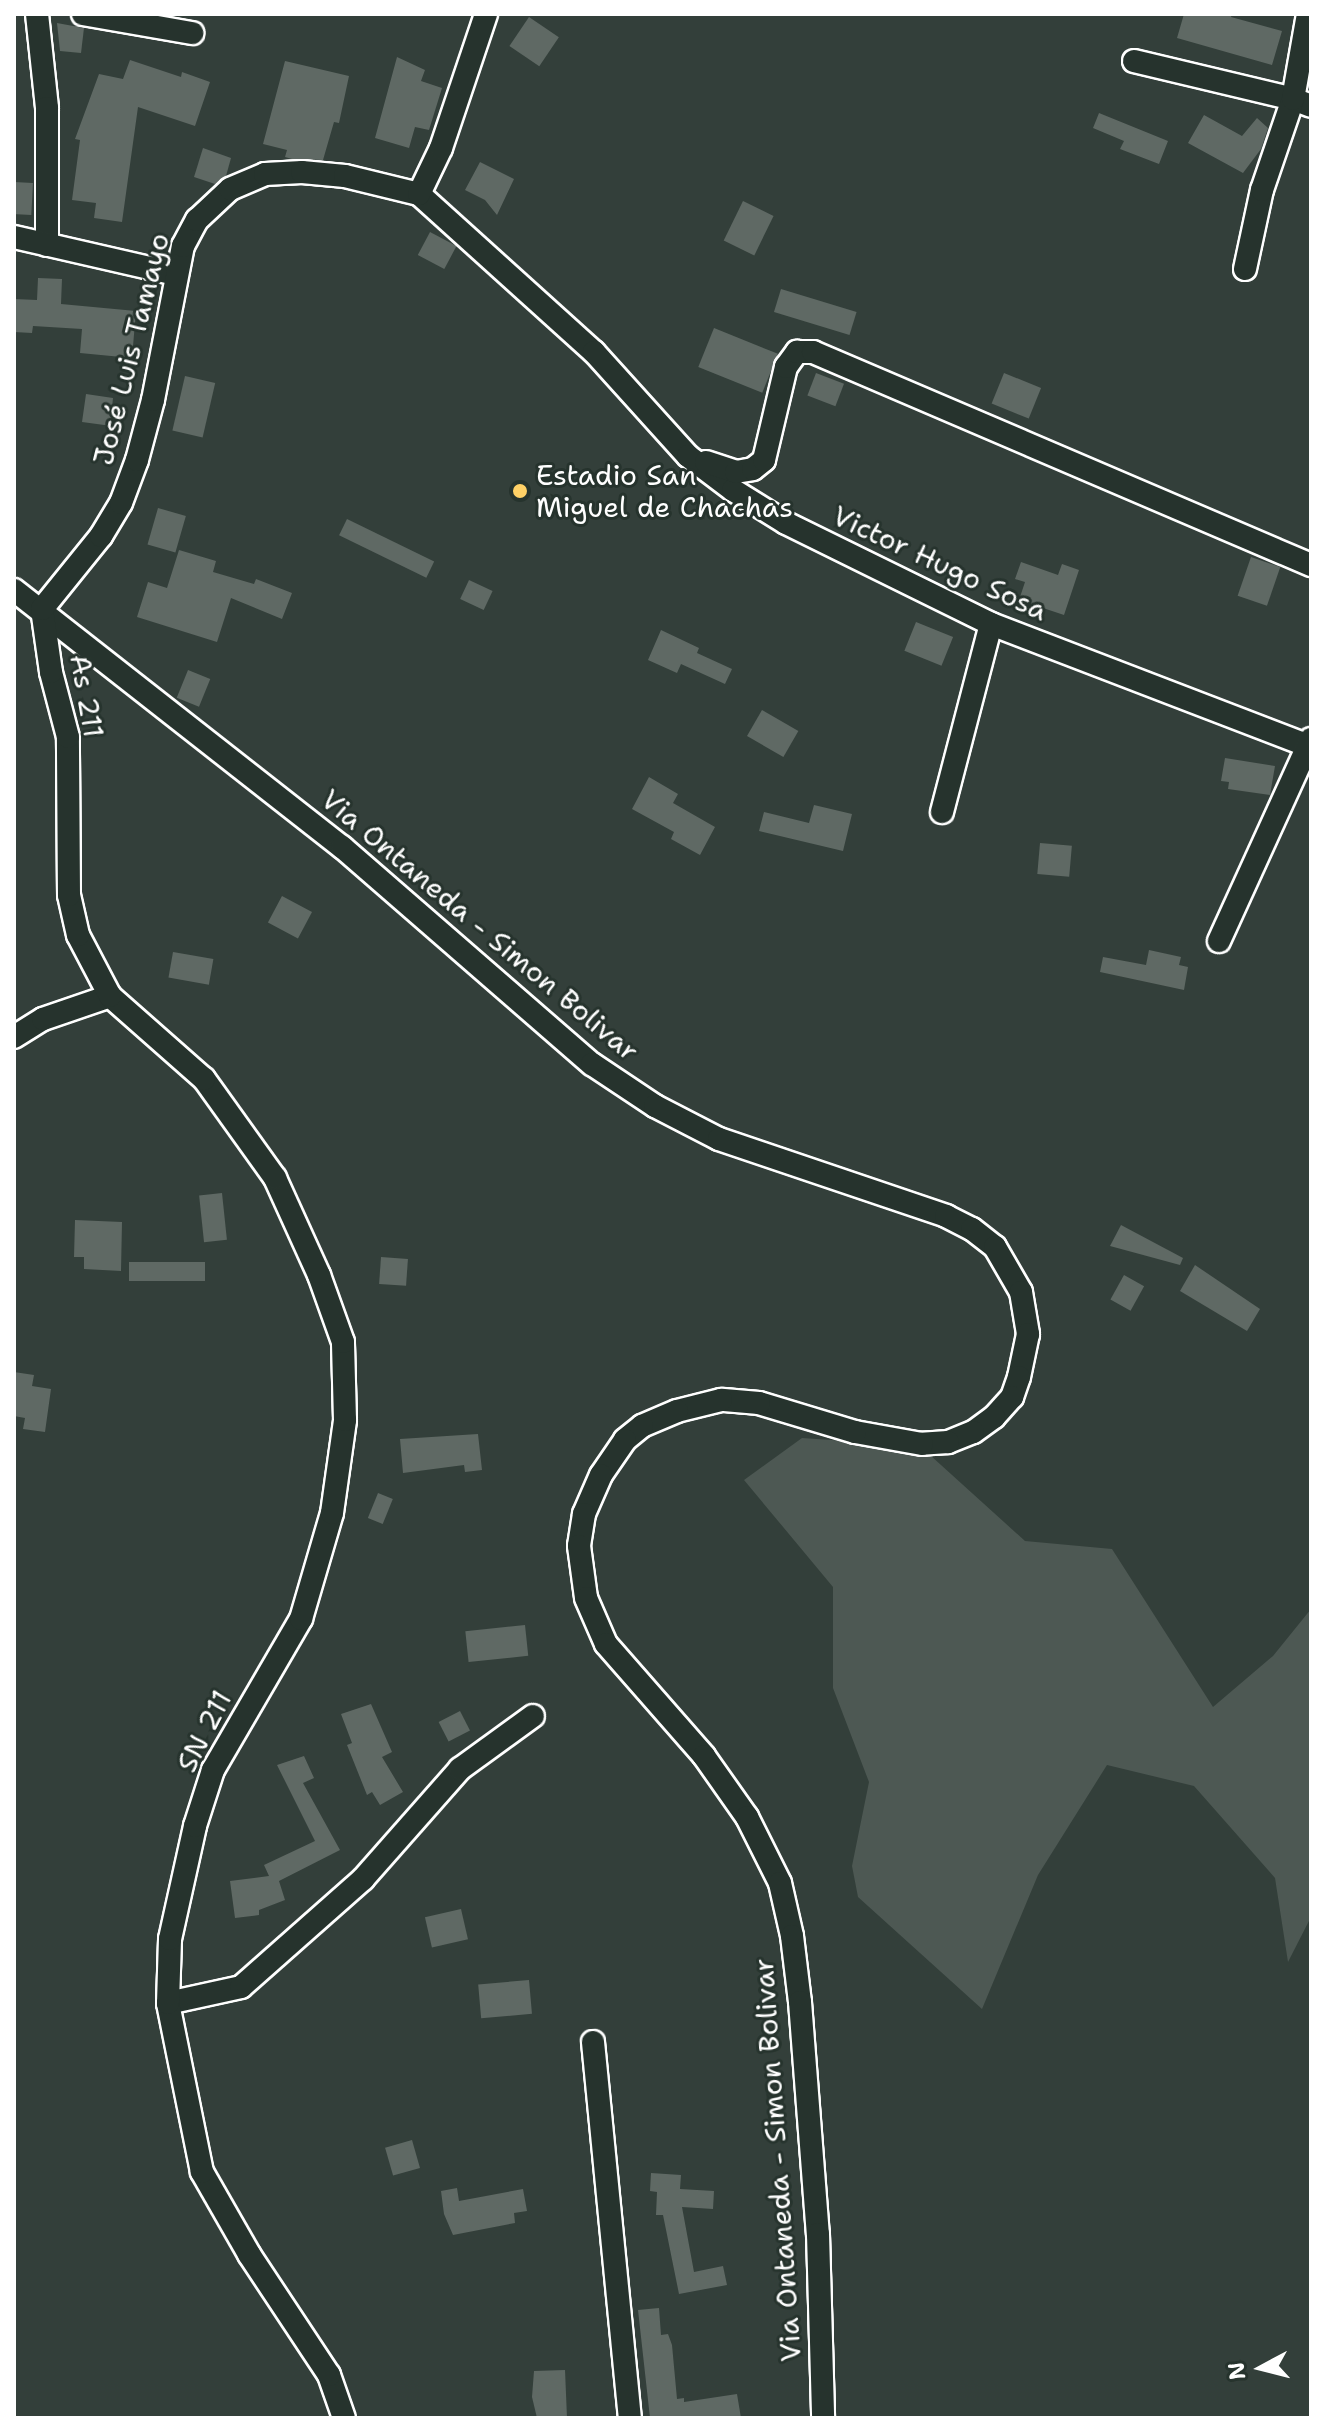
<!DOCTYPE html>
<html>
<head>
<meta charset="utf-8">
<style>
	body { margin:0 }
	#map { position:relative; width:1325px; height:2432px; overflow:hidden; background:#333f3a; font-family:"Shantell Sans",sans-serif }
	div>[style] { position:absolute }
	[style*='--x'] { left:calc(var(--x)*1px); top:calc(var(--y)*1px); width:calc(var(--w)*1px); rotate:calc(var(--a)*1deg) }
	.green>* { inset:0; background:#4d5853 }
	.building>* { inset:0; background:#5f6964; transform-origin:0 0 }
	.roads { filter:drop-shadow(2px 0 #fff) drop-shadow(-2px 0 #fff) drop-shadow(0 2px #fff) drop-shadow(0 -2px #fff) }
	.minor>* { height:22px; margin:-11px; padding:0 11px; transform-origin:11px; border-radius:11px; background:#26332d }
	.dots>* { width:22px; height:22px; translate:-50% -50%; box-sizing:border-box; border:4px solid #26332d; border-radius:50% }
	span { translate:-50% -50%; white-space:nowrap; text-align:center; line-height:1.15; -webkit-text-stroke:6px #26332d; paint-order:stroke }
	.street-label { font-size:28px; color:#fff }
	.poi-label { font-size:28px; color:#fff }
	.left { translate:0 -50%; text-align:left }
	.frame { position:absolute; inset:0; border:16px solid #fff; pointer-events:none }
	.north { position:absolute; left:1221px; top:2328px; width:80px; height:80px; -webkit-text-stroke:6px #26332d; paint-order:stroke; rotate:263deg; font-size:22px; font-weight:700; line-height:32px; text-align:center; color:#fff }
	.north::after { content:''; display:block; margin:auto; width:28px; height:36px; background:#fff; clip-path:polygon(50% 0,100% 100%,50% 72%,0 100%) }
</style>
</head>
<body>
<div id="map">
	<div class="green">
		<div style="clip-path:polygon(802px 1438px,920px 1446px,1025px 1541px,1112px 1549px,1213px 1707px,1273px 1656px,1311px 1609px,1311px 1917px,1288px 1962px,1275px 1878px,1194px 1786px,1107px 1765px,1038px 1875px,982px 2009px,858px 1897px,852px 1866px,869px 1782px,833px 1688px,833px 1587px,744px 1480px)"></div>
	</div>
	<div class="building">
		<div style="clip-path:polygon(1184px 14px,1232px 14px,1231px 17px,1282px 31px,1272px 65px,1177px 38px)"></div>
		<div style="left:529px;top:17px;width:36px;height:35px;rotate:34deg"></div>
		<div style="clip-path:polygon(57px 23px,84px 28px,81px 53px,60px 51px)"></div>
		<div style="clip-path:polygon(397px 57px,425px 70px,421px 81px,442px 88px,429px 130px,415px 127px,409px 148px,375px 138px)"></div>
		<div style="clip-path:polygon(130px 60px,181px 77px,182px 72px,210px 82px,195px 126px,138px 107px,122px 222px,94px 218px,96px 203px,72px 200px,80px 140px,75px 139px,99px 74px,123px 79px)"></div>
		<div style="clip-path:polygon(285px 61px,349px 76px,339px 123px,334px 122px,323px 160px,292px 159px,285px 157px,287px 150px,263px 144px)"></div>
		<div style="clip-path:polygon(1099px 113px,1168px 141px,1159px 164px,1120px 149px,1124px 141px,1093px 128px)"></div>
		<div style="clip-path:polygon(1204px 115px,1242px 136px,1257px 118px,1268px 128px,1261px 149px,1243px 173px,1188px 143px)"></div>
		<div style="clip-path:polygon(203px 148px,231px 158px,226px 176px,215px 184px,194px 177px)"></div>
		<div style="clip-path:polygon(480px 162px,514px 179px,497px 215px,485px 200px,465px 190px)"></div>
		<div style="left:14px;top:182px;width:19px;height:32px;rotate:3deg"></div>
		<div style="left:743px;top:201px;width:34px;height:44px;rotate:26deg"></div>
		<div style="left:430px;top:232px;width:30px;height:26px;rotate:28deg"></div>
		<div style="clip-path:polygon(38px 278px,62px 279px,61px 304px,136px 311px,132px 358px,80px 353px,82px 329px,33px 326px,32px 333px,14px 332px,14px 299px,37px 300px)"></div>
		<div style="left:781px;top:289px;width:79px;height:24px;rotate:17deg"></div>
		<div style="left:714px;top:328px;width:69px;height:42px;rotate:22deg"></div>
		<div style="left:816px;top:373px;width:30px;height:24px;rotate:21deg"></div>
		<div style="left:1004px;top:373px;width:40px;height:33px;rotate:22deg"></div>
		<div style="left:185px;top:376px;width:31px;height:56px;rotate:13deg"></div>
		<div style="clip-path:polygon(86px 394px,113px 398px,112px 408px,121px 409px,119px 427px,82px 422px)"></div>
		<div style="left:158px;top:508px;width:29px;height:38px;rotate:16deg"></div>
		<div style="left:347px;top:519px;width:97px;height:18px;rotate:26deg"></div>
		<div style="clip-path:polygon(179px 550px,216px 561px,213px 572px,254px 584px,256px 579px,292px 593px,282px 619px,231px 598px,217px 642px,137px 617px,148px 582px,167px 588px)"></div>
		<div style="left:1251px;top:557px;width:31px;height:41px;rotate:19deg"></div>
		<div style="clip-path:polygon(1021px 562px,1058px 575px,1062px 564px,1079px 570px,1064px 615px,1019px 600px,1025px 582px,1015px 579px)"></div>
		<div style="left:469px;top:580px;width:26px;height:21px;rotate:25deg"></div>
		<div style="left:916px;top:622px;width:40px;height:31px;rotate:22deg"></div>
		<div style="clip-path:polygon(661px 630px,699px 648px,697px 653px,732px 669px,725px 684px,681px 664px,677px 673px,648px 660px)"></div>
		<div style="left:188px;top:670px;width:24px;height:30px;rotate:22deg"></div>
		<div style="left:762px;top:710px;width:42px;height:30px;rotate:30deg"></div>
		<div style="clip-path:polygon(1225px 758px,1275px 766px,1270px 795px,1228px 789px,1229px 782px,1221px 781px)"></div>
		<div style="clip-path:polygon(649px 777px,678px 794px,673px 803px,715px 827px,700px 855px,671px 839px,674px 832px,632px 809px)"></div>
		<div style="clip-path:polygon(814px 805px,852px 814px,843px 851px,759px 831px,764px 812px,809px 823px)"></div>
		<div style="left:1040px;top:843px;width:32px;height:31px;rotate:5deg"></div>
		<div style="left:282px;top:896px;width:34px;height:30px;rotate:28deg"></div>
		<div style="clip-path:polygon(1149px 950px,1181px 957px,1179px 965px,1188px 967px,1184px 990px,1100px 972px,1103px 957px,1146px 965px)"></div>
		<div style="left:173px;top:952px;width:41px;height:26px;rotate:10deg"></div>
		<div style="left:222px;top:1193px;width:47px;height:23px;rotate:84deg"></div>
		<div style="clip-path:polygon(75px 1220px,122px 1222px,121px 1271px,84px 1269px,84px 1257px,74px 1257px)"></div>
		<div style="clip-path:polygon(1121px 1225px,1183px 1258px,1180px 1265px,1110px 1246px)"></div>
		<div style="left:381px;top:1257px;width:27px;height:27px;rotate:4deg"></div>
		<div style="left:129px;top:1262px;width:76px;height:19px"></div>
		<div style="clip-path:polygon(1195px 1265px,1260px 1309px,1247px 1331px,1180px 1291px)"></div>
		<div style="left:1124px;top:1275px;width:23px;height:28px;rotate:29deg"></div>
		<div style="clip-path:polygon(14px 1372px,34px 1375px,32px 1386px,51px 1389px,45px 1432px,23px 1429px,25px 1418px,14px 1416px)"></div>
		<div style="clip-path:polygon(478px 1434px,482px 1470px,465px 1472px,464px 1465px,403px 1473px,400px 1439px)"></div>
		<div style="left:378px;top:1493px;width:16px;height:27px;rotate:22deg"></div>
		<div style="left:525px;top:1625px;width:31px;height:60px;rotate:84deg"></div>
		<div style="clip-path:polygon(371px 1704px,392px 1752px,382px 1757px,403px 1792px,380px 1805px,372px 1792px,367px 1795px,347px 1745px,352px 1743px,341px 1714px)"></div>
		<div style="left:460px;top:1711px;width:22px;height:24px;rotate:63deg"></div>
		<div style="clip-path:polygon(304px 1756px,314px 1778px,303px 1783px,340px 1850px,279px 1881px,285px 1900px,259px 1910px,259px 1915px,235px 1918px,230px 1881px,269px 1876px,264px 1865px,315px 1841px,277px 1765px)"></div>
		<div style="left:461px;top:1909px;width:31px;height:37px;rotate:77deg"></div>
		<div style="left:529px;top:1980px;width:34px;height:51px;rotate:85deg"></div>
		<div style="left:412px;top:2140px;width:29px;height:28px;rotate:74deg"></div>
		<div style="clip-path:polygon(651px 2173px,681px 2175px,680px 2189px,714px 2191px,713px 2209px,682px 2207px,694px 2272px,723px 2266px,727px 2285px,679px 2294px,663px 2215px,656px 2215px,657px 2192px,650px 2191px)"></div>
		<div style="clip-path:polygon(457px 2188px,459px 2201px,523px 2189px,527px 2211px,514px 2213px,515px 2223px,453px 2235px,444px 2214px,441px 2191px)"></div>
		<div style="clip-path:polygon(659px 2308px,661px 2335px,668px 2334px,672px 2345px,677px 2399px,684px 2398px,684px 2402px,737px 2394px,741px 2418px,650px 2418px,638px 2310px)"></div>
		<div style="clip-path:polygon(565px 2370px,567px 2418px,537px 2418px,532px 2397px,534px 2371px)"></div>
	</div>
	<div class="roads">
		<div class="minor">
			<div style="--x:37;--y:14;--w:95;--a:83.9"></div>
			<div style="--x:47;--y:108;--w:137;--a:90"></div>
			<div style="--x:83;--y:14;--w:111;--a:9.9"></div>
			<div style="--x:1134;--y:61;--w:163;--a:13.4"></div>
			<div style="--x:1293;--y:99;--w:19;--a:21"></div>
			<div style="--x:419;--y:194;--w:236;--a:42.1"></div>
			<div style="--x:594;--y:352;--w:140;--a:47.9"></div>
			<div style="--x:688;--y:456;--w:56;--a:37.1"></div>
			<div style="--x:733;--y:490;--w:62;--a:31.9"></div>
			<div style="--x:786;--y:523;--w:229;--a:26.2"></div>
			<div style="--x:991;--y:624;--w:340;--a:21"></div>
			<div style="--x:14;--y:237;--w:166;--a:12.9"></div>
			<div style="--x:1245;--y:269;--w:81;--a:-77.9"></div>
			<div style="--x:1262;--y:190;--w:96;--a:-71.2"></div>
			<div style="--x:1293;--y:99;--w:86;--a:-80"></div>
			<div style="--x:706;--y:462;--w:32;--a:18"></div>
			<div style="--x:736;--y:472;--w:17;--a:-10"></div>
			<div style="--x:753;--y:469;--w:14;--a:-39"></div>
			<div style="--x:764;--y:460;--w:96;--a:-76.7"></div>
			<div style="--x:786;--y:367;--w:19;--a:-54"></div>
			<div style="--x:797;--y:352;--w:16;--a:0"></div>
			<div style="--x:813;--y:352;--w:542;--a:23.16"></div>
			<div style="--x:14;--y:590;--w:417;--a:38.1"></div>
			<div style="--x:342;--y:847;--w:331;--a:41"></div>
			<div style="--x:592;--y:1064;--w:76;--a:33.7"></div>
			<div style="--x:655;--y:1106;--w:72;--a:27.3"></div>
			<div style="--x:719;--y:1139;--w:240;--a:18.7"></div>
			<div style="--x:946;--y:1216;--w:29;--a:27"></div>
			<div style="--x:972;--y:1229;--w:29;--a:38"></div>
			<div style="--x:995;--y:1247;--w:52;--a:60"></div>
			<div style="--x:1021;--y:1292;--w:43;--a:80.5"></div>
			<div style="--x:1028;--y:1334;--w:44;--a:101.8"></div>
			<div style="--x:1019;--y:1377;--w:21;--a:109"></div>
			<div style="--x:1012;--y:1397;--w:27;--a:132"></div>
			<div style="--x:994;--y:1417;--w:26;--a:144"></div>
			<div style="--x:973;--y:1432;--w:27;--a:158"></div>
			<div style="--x:948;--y:1442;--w:26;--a:176"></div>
			<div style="--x:922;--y:1444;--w:68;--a:-169.8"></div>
			<div style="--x:855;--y:1432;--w:100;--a:-163.2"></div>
			<div style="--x:759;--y:1403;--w:38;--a:-175"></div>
			<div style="--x:721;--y:1400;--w:45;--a:166"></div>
			<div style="--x:677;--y:1411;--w:38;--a:157"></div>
			<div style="--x:642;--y:1426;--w:22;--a:141"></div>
			<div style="--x:625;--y:1440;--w:42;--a:124.4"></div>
			<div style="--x:601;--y:1475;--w:43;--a:113.6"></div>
			<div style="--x:584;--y:1514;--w:32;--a:99"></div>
			<div style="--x:579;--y:1546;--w:52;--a:82.3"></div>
			<div style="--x:586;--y:1598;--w:50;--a:66.5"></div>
			<div style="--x:606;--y:1644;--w:149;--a:48.8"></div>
			<div style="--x:704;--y:1756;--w:75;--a:54.8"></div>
			<div style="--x:747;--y:1817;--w:74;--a:63.4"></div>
			<div style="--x:780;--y:1883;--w:54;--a:77.2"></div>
			<div style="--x:792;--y:1936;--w:66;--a:83.1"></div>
			<div style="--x:800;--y:2002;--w:233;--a:85.6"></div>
			<div style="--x:818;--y:2234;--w:184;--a:88.4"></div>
			<div style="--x:942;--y:812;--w:194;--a:-75.4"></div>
			<div style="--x:1219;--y:941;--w:222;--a:-65.5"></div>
			<div style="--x:14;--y:1037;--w:34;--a:-32"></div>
			<div style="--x:43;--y:1019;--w:71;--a:-18.9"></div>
			<div style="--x:168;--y:2003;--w:75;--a:-12.4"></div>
			<div style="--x:241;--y:1987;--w:163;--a:-41.5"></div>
			<div style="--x:363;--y:1879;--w:147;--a:-48.6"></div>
			<div style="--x:460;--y:1769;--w:90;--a:-36"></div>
			<div style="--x:593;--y:2042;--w:378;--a:84.4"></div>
			<div style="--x:344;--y:2418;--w:46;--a:-109.2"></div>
			<div style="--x:329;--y:2375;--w:145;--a:-123.5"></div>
			<div style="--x:249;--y:2254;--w:95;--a:-119.8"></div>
			<div style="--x:202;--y:2172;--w:172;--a:-101.4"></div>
			<div style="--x:168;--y:2003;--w:64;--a:-88.2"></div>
			<div style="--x:170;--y:1939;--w:116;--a:-77.5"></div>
			<div style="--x:195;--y:1826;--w:59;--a:-72.2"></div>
			<div style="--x:213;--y:1770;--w:175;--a:-59.8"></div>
			<div style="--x:301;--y:1619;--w:110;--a:-73.7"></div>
			<div style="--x:332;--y:1513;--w:94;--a:-82"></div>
			<div style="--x:345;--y:1420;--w:78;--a:-91.5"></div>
			<div style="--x:343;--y:1342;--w:71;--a:-109.7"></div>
			<div style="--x:319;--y:1275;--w:107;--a:-114.4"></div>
			<div style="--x:275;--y:1178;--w:122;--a:-125.6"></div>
			<div style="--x:204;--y:1079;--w:125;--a:-138.6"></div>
			<div style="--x:110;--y:996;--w:69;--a:-117.7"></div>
			<div style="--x:78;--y:935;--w:41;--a:-102.7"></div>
			<div style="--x:69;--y:895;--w:158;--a:-90.4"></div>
			<div style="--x:68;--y:737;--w:67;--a:-104.7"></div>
			<div style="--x:51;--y:672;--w:64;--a:-98.1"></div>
			<div style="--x:42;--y:609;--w:94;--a:-51.1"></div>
			<div style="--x:101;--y:536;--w:39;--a:-59"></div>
			<div style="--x:121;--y:503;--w:46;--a:-69.6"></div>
			<div style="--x:137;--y:460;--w:62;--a:-75.1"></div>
			<div style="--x:153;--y:400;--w:157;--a:-79"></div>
			<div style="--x:183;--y:246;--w:30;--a:-62"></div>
			<div style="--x:197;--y:220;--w:45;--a:-43.2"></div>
			<div style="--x:230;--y:189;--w:38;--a:-23"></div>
			<div style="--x:265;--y:174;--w:37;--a:-3"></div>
			<div style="--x:302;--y:172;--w:43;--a:5.3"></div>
			<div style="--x:345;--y:176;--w:76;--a:13.7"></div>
			<div style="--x:419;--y:194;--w:51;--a:-64.4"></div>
			<div style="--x:441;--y:148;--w:141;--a:-71.4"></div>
		</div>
	</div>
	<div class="dots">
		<div style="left:520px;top:491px;background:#ffd166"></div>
	</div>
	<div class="street-label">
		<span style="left:131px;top:349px;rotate:-76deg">José Luis Tamayo</span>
		<span style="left:940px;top:563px;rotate:25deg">Victor Hugo Sosa</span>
		<span style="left:87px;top:696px;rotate:80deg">As 211</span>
		<span style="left:480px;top:925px;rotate:40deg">Via Ontaneda - Simon Bolivar</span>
		<span style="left:204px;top:1731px;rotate:-63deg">SN 211</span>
		<span style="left:777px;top:2160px;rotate:-94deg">Via Ontaneda - Simon Bolivar</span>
	</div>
	<div class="poi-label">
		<span class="left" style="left:536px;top:491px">Estadio San<br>Miguel de Chachas</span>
	</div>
	<div class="frame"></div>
	<div class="north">N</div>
</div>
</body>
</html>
